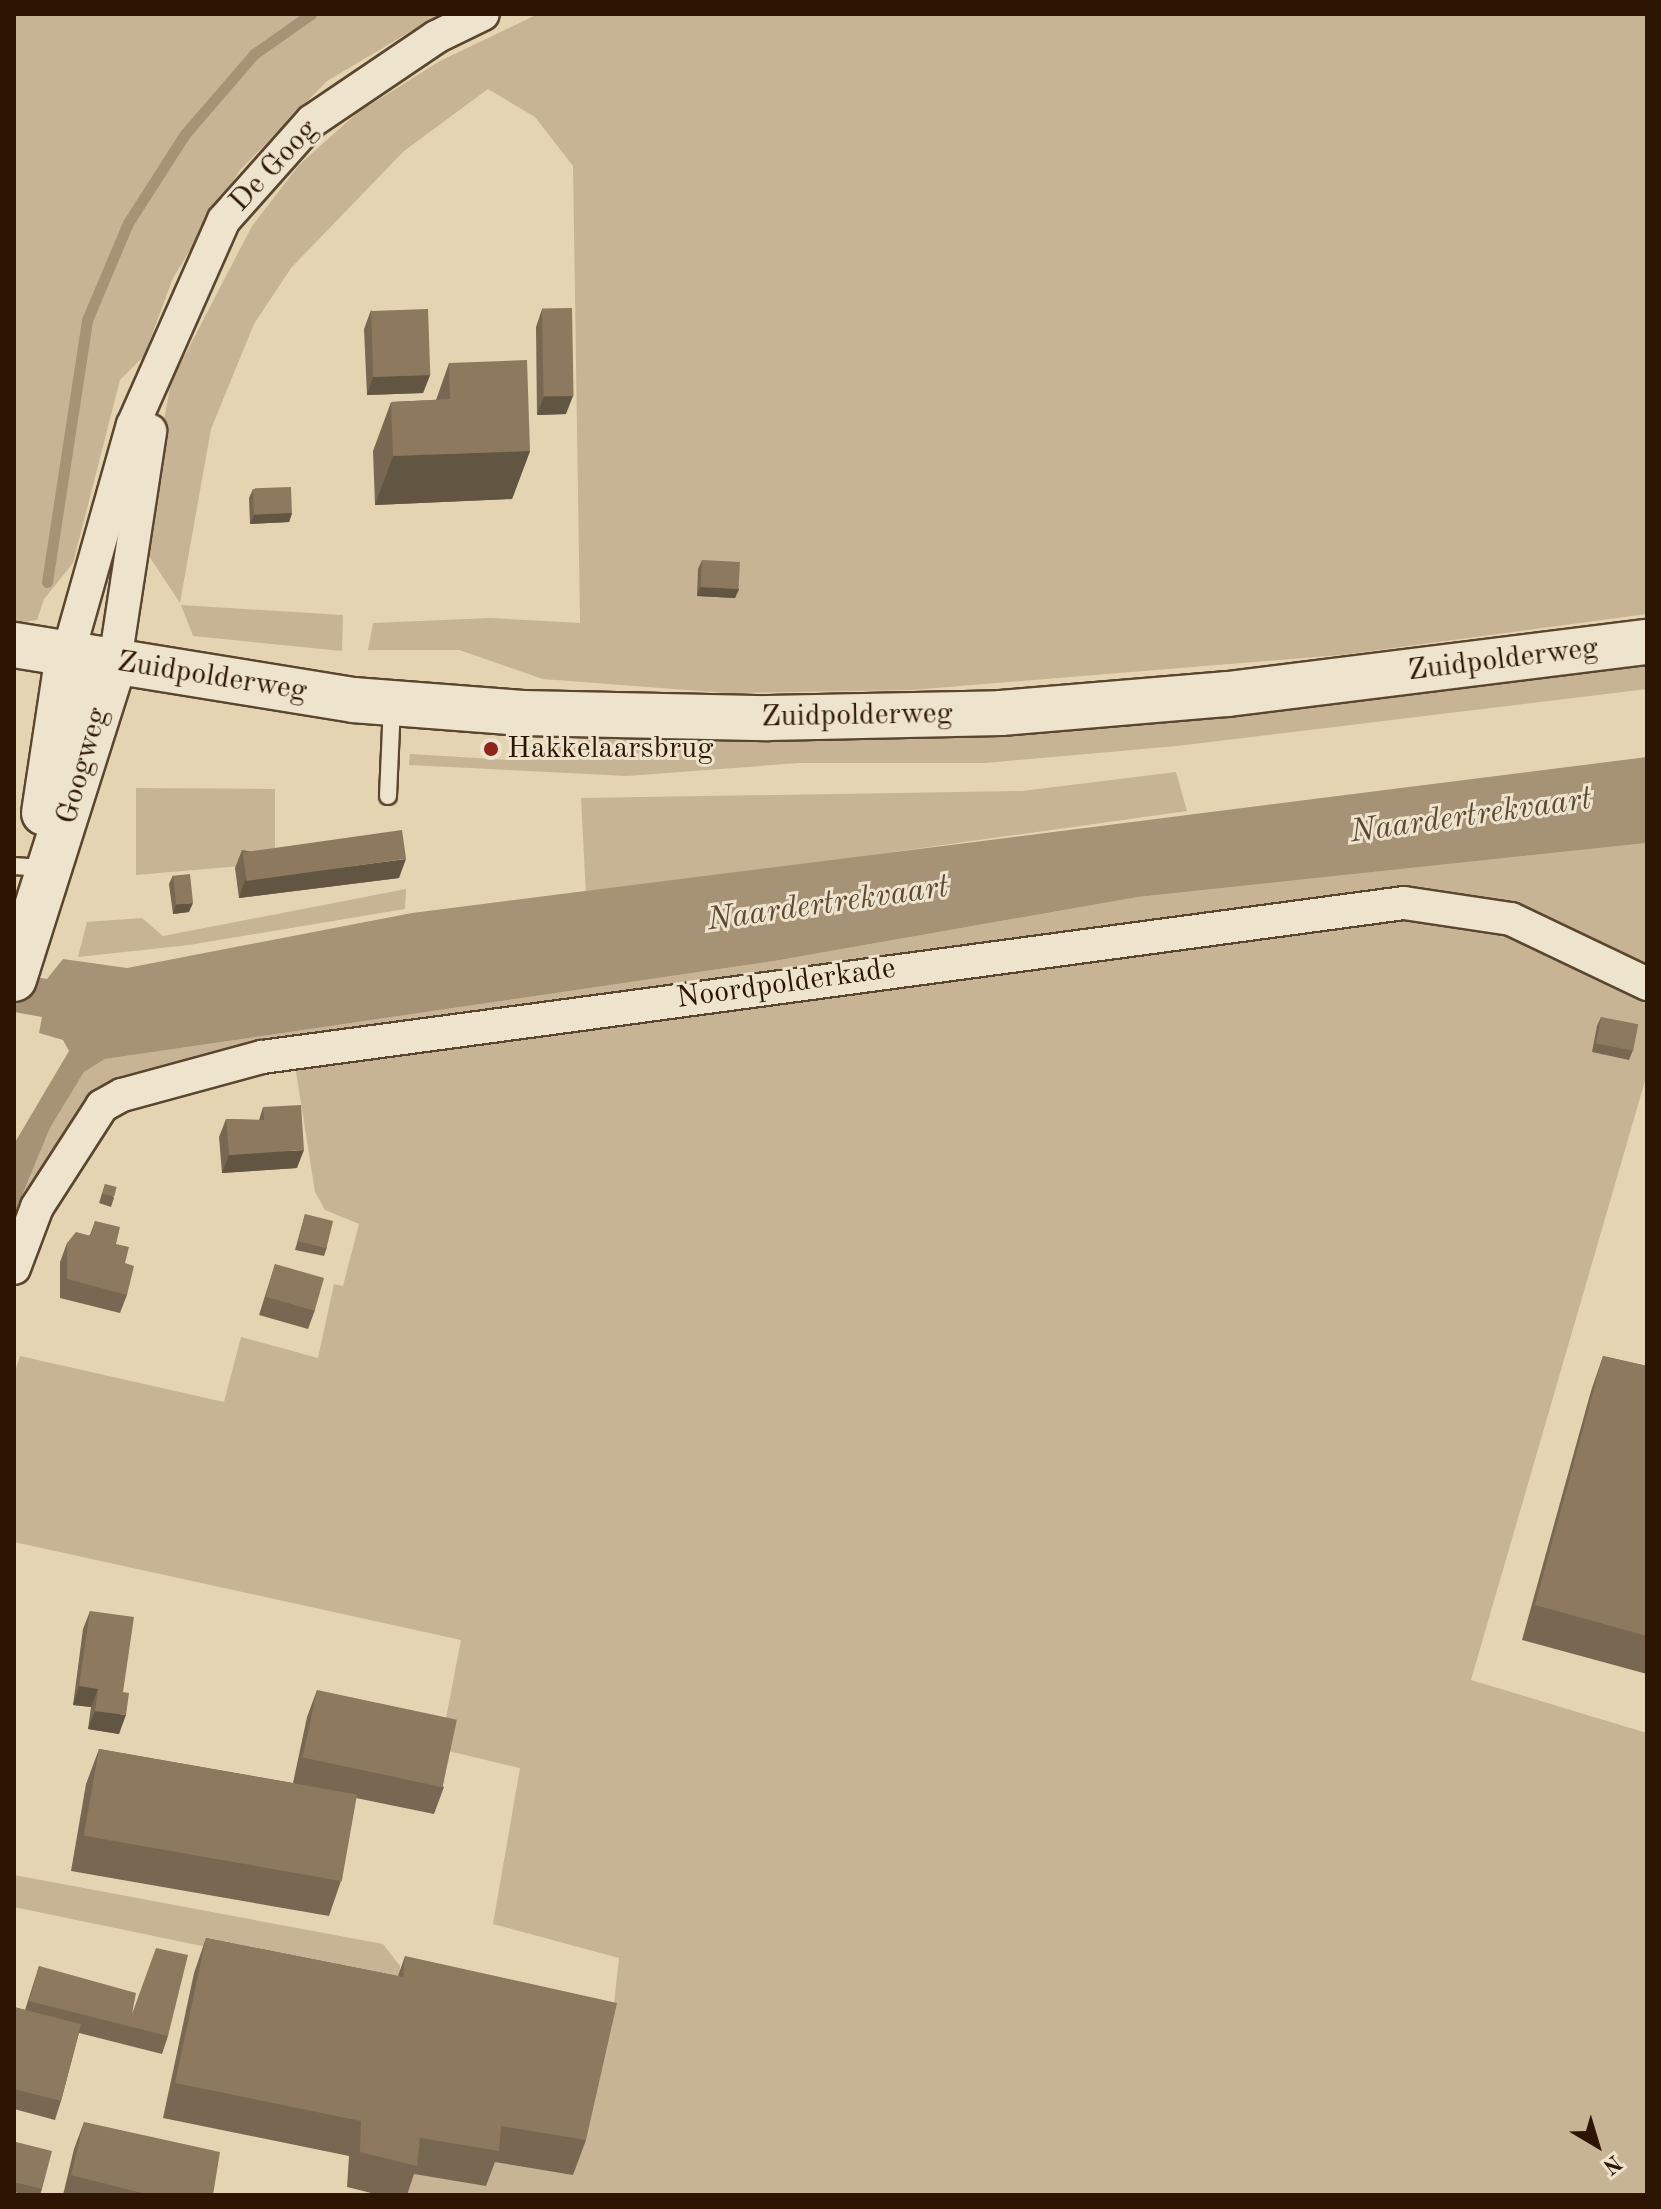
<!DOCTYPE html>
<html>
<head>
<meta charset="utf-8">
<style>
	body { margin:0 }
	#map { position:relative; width:1661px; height:2209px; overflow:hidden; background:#e5d4b2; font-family:"Old Standard TT",serif }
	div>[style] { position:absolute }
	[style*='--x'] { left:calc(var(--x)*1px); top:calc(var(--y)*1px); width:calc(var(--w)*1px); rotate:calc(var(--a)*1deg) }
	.green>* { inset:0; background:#c6b494 }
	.water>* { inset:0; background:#a69376 }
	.stream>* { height:11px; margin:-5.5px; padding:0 5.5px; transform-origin:5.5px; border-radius:5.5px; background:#a69376 }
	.roads { filter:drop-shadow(2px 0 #5a462e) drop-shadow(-2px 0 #5a462e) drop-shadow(0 2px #5a462e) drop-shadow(0 -2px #5a462e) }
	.lane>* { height:16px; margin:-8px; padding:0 8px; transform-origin:8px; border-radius:8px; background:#eee3cd }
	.street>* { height:32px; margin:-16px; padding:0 16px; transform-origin:16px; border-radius:16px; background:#eee3cd }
	.secondary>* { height:44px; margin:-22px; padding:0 22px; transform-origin:22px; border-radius:22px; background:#eee3cd }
	.wall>* { inset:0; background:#786851 }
	.shaded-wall>* { inset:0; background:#625542 }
	.building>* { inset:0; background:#8c795e; transform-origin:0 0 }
	.dots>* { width:22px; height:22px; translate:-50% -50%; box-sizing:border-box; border:4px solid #eee3cd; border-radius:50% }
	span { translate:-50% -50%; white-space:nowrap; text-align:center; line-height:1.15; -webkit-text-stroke:6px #eee3cd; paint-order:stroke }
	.street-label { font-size:30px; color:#2c1602 }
	.poi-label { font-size:30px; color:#2c1602 }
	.left { translate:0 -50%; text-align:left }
	.water-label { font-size:32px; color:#5d4830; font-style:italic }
	.frame { position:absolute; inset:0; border:16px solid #2c1602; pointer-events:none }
	.north { position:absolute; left:1557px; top:2105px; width:80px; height:80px; -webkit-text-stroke:6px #eee3cd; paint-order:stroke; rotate:142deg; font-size:22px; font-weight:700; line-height:32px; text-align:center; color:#2c1602 }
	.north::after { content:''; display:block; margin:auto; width:28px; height:36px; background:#2c1602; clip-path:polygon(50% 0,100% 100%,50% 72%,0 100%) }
</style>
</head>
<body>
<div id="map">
	<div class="green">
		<div style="clip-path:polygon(14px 14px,440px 14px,327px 81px,240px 170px,173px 278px,144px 356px,120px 380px,73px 563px,44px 599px,37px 620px,16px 623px)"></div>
		<div style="clip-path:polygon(538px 14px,1647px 14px,1647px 614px,1341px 655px,911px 690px,726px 693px,543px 679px,459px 650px,368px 650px,373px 623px,490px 618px,580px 623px,573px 166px,535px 117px,488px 89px,404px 151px,291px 268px,254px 324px,211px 429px,180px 603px,141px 544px,171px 382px,252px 226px,299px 165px,357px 113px,440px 61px)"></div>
		<div style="clip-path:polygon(181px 605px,343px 615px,342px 651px,193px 636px)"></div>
		<div style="clip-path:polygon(1647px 655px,1647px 689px,1177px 746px,985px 763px,799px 763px,627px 776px,409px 765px,410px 754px,512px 760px,526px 747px,641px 733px)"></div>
		<div style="clip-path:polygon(1176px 772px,1187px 811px,586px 895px,581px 798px,1022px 791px)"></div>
		<div style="clip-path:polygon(136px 788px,275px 789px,275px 863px,136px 875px)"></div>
		<div style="clip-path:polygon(1647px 843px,1647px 974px,1463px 897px,93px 1094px,44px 1168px,14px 1232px,14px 1215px,50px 1128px,84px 1072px,105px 1059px,774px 961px,1138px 897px)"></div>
		<div style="clip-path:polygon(406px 889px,405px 909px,189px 945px,78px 957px,87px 922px,142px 918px,163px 936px)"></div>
		<div style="clip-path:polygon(1434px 913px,1470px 918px,1647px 994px,1647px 1074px,1471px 1680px,1647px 1733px,1647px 2195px,381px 2195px,611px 2030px,619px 1958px,493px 1924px,520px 1768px,440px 1749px,461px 1640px,14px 1542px,14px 1374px,20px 1356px,224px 1402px,241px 1337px,318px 1358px,334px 1284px,343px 1286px,359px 1224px,325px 1210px,315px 1192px,294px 1059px)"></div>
		<div style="clip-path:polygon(14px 1875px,383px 1944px,400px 1966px,400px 1987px,14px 1907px)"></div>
	</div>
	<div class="water">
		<div style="clip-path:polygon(1647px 757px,1647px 843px,1138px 897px,774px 961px,105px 1059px,84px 1072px,50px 1128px,14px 1215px,14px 1144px,69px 1051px,63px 1040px,39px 1033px,42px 1017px,14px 1012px,14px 973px,47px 979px,63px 959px,127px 968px,412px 913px)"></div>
	</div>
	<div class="stream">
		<div style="--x:47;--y:582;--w:265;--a:-81.3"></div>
		<div style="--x:87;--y:320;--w:105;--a:-67.1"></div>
		<div style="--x:128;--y:223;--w:106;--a:-57.4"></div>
		<div style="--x:185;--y:134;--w:106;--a:-49.2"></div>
		<div style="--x:254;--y:54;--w:70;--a:-35.1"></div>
	</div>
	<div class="roads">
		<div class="lane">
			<div style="--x:388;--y:796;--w:91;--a:-87.5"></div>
			<div style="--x:14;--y:866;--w:32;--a:4"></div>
		</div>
		<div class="street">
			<div style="--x:68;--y:654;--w:238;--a:-74.2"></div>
			<div style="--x:133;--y:425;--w:224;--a:-66.1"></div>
			<div style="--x:224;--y:220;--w:132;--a:-48.4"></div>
			<div style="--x:312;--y:121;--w:150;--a:-34.1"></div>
			<div style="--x:436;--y:37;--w:52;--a:-26.1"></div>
			<div style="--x:115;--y:661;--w:233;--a:-81.3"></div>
			<div style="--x:14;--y:1268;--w:65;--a:-69.3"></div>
			<div style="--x:37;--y:1207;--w:120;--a:-57.2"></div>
			<div style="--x:102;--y:1106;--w:23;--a:-29"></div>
			<div style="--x:122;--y:1095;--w:145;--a:-15.2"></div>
			<div style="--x:262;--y:1057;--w:1152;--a:-7.68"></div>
			<div style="--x:1404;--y:903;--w:108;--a:8.5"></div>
			<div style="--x:1511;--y:919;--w:151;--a:25.5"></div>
		</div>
		<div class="secondary">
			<div style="--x:14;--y:645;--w:343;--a:9.2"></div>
			<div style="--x:353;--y:700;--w:170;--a:4.4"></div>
			<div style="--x:523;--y:713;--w:245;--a:1.2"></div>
			<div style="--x:768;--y:718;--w:233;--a:-1.2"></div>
			<div style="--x:1001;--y:713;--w:228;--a:-4.8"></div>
			<div style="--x:1228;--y:694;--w:422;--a:-7.1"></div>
			<div style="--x:44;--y:813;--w:161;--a:-81.4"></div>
			<div style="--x:14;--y:979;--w:334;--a:-72.4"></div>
		</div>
	</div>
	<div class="wall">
		<div style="clip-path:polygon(542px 309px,566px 414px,537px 415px,536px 327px)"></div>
		<div style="clip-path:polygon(371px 310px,430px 375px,423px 393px,367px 395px,364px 329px)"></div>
		<div style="clip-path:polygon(449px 363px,530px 451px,512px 499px,375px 505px,373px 451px,391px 402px,436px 400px)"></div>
		<div style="clip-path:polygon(253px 489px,292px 513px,289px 522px,250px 524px,249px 498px)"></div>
		<div style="clip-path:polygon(702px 560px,739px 589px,735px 598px,697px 596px,698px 569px)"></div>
		<div style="clip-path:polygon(242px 850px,399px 878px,239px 898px,235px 868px)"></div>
		<div style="clip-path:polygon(173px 875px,189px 912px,173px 914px,169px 884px)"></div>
		<div style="clip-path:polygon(1601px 1017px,1633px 1050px,1629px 1060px,1592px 1052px,1597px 1026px)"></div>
		<div style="clip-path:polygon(263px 1107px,297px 1168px,222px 1173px,219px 1137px,226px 1119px,259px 1120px)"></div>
		<div style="clip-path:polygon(105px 1184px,114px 1198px,111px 1207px,99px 1203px)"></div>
		<div style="clip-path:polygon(305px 1214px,327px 1247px,324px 1256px,295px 1250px)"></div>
		<div style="clip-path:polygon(95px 1221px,116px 1244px,125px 1263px,127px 1295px,120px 1313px,60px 1298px,60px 1262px,67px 1243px,90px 1235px)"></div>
		<div style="clip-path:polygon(275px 1264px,315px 1310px,308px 1329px,259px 1315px)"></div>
		<div style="clip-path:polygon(1603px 1356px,1647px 1366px,1647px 1674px,1522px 1640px,1591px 1391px)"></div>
		<div style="clip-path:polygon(90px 1611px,123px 1692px,119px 1734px,88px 1729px,91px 1707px,73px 1705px,83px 1629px)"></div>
		<div style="clip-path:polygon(317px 1690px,444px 1787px,434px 1814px,356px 1798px,341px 1881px,329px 1916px,71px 1871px,86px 1784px,99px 1749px,293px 1783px,307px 1717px)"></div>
		<div style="clip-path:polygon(206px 1938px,398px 1976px,405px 1956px,586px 2140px,573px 2175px,495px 2162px,486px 2186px,414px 2174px,407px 2195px,379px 2195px,347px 2187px,349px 2156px,163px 2118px,194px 1973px)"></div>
		<div style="clip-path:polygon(39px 1966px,132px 2014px,168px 2036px,162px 2054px,79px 2033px,61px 2101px,55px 2120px,14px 2109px,14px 2007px,25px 2010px)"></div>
		<div style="clip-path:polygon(84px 2122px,213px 2195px,63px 2195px,74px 2149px)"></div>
		<div style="clip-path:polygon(16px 2142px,42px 2189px,40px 2195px,26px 2195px,14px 2192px,14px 2149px)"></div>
	</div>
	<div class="shaded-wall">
		<div style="clip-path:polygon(430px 375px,423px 393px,367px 395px,373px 377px)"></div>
		<div style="clip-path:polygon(544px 396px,573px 396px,566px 414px,537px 415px)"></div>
		<div style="clip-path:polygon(530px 451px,512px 499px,375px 505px,393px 456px)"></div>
		<div style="clip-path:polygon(292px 513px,289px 522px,250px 524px,254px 515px)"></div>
		<div style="clip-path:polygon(700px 587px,739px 589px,735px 598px,697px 596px)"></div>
		<div style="clip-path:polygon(406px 859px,399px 878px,239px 898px,245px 880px)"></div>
		<div style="clip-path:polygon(193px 903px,189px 912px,173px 914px,176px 904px)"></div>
		<div style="clip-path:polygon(304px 1150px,297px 1168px,222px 1173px,229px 1155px)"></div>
		<div style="clip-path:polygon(79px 1686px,98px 1689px,91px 1707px,73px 1705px)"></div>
		<div style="clip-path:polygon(95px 1711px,126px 1715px,119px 1734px,88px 1729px)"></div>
	</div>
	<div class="building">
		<div style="left:572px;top:308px;width:88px;height:30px;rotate:89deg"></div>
		<div style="left:428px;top:309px;width:66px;height:57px;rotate:88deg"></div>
		<div style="clip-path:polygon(527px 360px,530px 451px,393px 456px,391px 402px,450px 399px,449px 363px)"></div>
		<div style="left:291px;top:487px;width:26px;height:38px;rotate:88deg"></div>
		<div style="left:702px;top:560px;width:38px;height:27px;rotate:3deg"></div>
		<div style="left:402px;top:830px;width:29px;height:161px;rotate:82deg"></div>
		<div style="left:190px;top:874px;width:29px;height:17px;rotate:84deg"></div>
		<div style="left:1601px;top:1017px;width:38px;height:27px;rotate:11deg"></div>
		<div style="clip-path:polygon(301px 1105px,304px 1150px,229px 1155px,226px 1119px,264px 1120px,263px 1107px)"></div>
		<div style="left:105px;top:1184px;width:12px;height:10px;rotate:14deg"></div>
		<div style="left:305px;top:1214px;width:29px;height:28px;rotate:14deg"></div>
		<div style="clip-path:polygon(95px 1221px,120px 1227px,116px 1244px,129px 1247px,125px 1263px,134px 1266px,127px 1295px,67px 1279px,67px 1243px,76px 1232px,91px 1236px)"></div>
		<div style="left:275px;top:1264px;width:51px;height:34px;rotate:16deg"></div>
		<div style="clip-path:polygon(1603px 1356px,1647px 1366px,1647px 1636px,1535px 1605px)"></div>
		<div style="clip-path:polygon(90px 1611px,134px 1617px,123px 1692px,129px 1693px,126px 1715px,95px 1711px,98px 1689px,79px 1686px)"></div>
		<div style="left:317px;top:1690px;width:143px;height:69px;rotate:12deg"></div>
		<div style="left:99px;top:1749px;width:262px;height:88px;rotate:10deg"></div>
		<div style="clip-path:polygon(206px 1938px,403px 1977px,405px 1956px,617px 2003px,586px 2140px,501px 2126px,499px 2151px,420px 2138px,417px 2166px,360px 2152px,361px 2121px,175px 2083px)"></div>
		<div style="clip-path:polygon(156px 1948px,188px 1955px,168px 2036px,29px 2001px,39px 1966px,136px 1993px,132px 2014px)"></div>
		<div style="clip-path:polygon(14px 2007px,81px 2024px,61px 2101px,14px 2089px)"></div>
		<div style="clip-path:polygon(84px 2122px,220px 2152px,213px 2195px,150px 2195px,71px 2175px)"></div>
		<div style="clip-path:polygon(16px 2142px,52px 2151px,42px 2189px,14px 2182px,14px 2152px)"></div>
	</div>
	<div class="dots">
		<div style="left:491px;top:749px;background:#8f2418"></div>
	</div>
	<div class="street-label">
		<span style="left:274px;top:166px;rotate:-47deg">De Goog</span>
		<span style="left:1503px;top:660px;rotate:-7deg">Zuidpolderweg</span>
		<span style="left:212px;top:677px;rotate:9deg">Zuidpolderweg</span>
		<span style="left:857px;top:716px;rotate:-1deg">Zuidpolderweg</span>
		<span style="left:83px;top:766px;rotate:-74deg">Googweg</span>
		<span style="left:786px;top:984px;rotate:-8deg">Noordpolderkade</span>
	</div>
	<div class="poi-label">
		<span class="left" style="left:507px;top:749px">Hakkelaarsbrug</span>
	</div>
	<div class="water-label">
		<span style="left:1471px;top:817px;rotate:-8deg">Naardertrekvaart</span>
		<span style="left:828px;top:905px;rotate:-8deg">Naardertrekvaart</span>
	</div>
	<div class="frame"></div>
	<div class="north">N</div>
</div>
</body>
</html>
